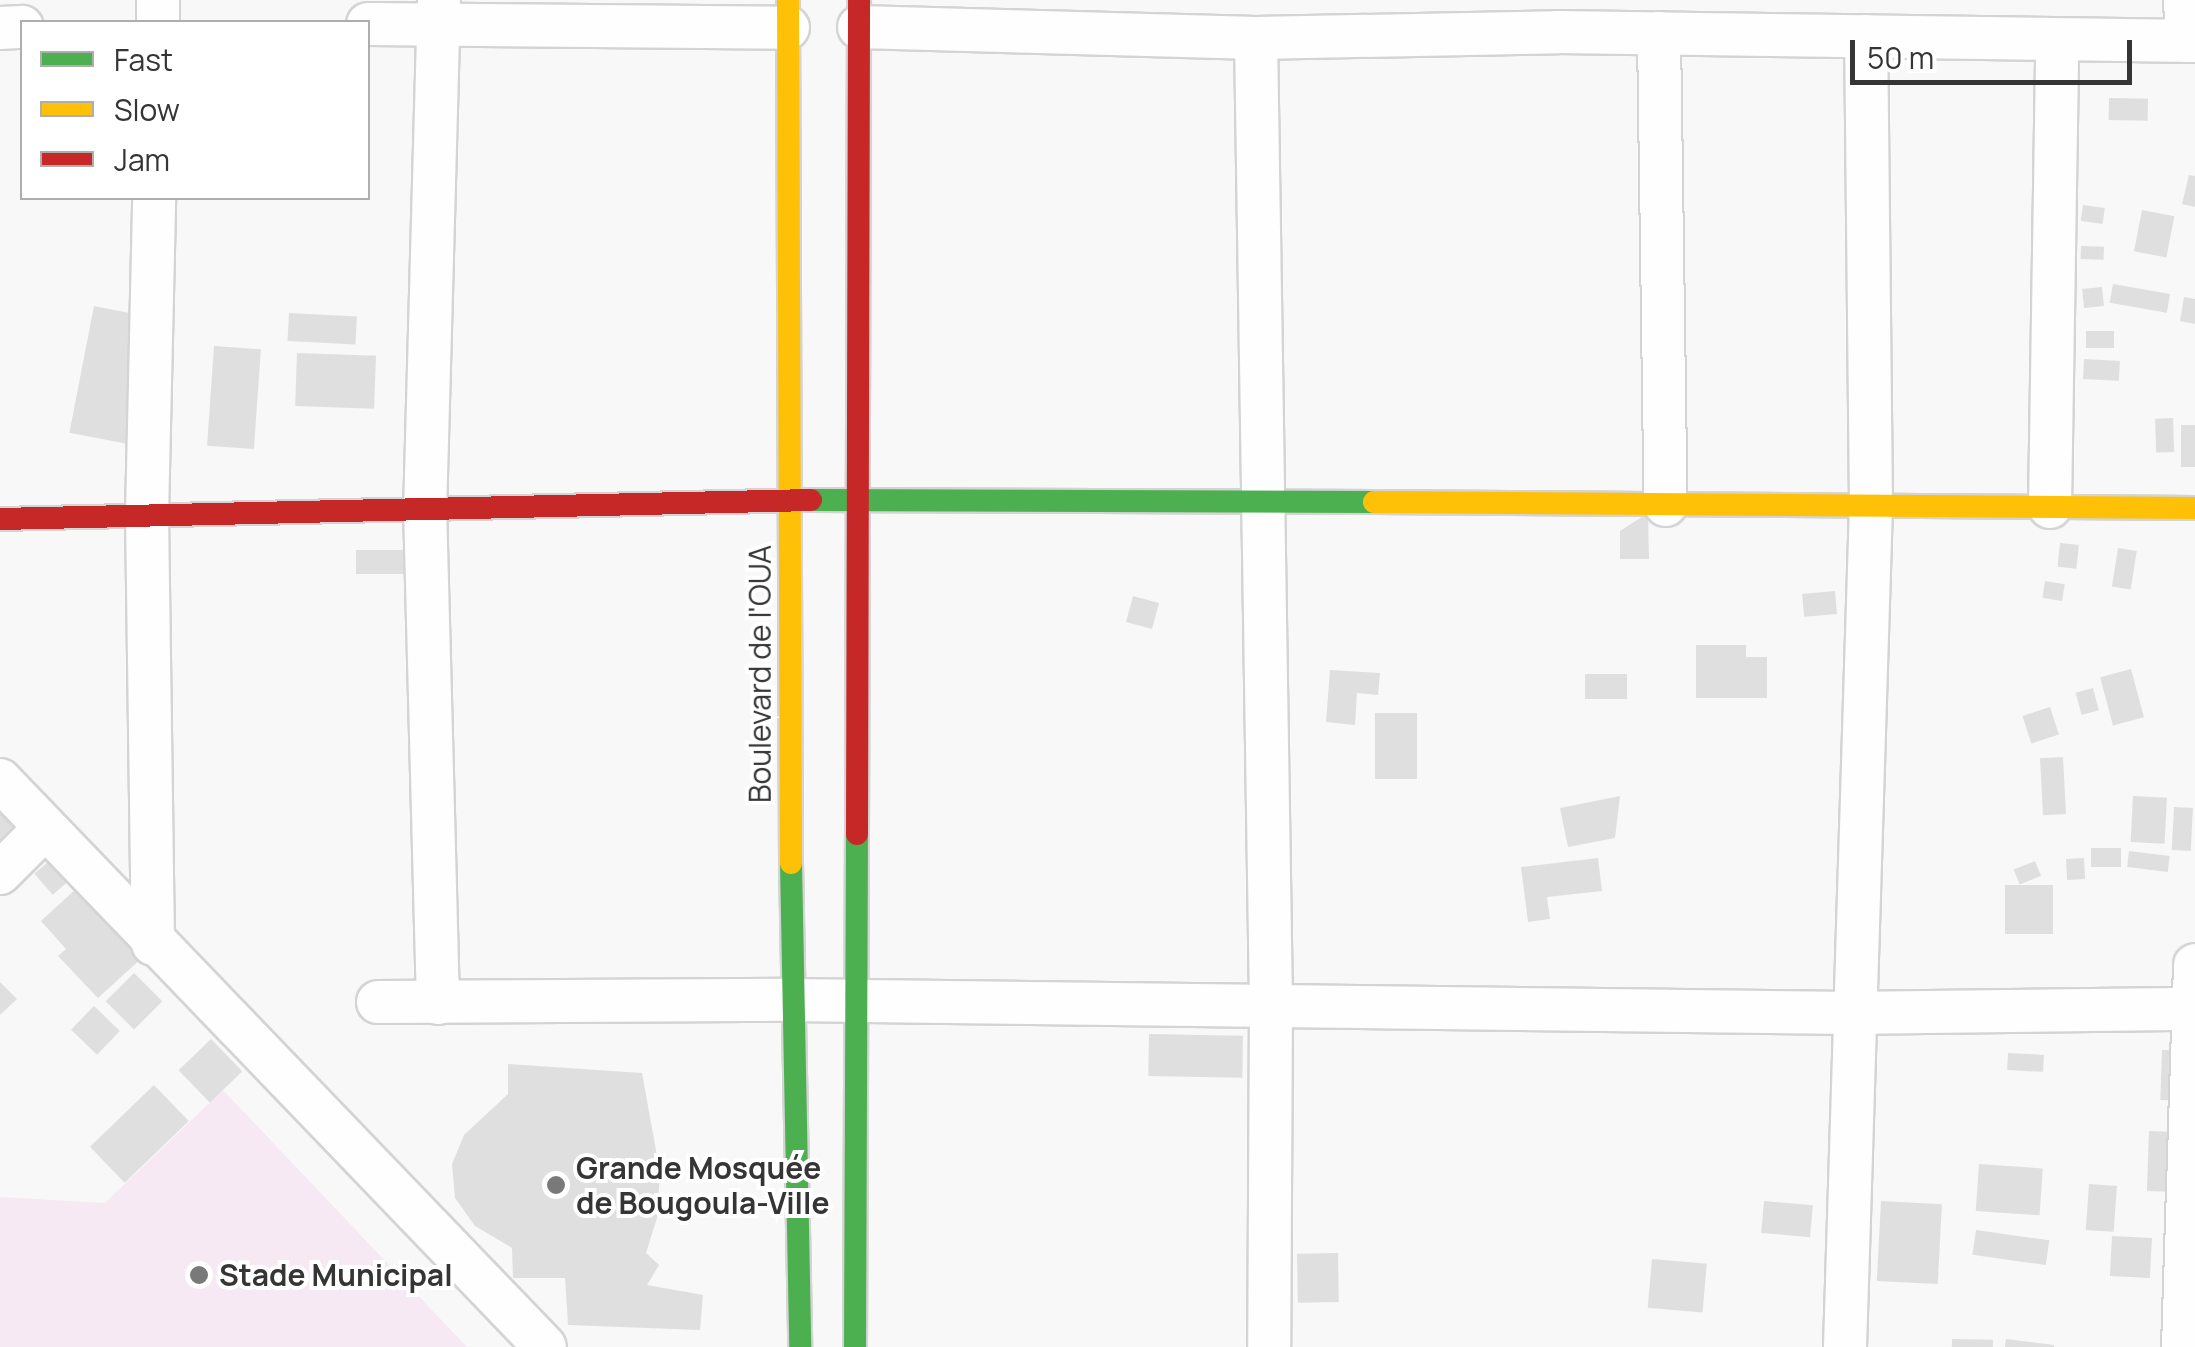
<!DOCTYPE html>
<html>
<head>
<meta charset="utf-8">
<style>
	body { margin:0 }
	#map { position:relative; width:2195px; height:1347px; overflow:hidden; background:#f8f8f8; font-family:Manrope,sans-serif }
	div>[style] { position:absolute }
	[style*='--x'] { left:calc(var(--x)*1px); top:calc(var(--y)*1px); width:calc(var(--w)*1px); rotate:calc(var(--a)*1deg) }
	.green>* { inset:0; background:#f6e9f4 }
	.building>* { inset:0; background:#dfdfdf; transform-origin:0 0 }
	.roads { filter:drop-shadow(2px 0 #d4d4d4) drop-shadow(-2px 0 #d4d4d4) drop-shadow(0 2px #d4d4d4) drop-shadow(0 -2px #d4d4d4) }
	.street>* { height:42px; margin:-21px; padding:0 21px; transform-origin:21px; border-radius:21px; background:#fefefe }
	.fast>* { height:22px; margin:-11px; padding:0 11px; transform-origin:11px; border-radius:11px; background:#4caf50 }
	.slow>* { height:22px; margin:-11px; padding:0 11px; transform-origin:11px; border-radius:11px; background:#ffc107 }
	.jam>* { height:22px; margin:-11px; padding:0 11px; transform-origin:11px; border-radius:11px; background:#c62828 }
	.dots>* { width:28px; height:28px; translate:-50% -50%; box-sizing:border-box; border:5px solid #fff; border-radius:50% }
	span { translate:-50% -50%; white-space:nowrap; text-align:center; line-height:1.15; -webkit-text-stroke:8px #fff; paint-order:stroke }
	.street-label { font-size:30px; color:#363536 }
	.poi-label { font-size:30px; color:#363536; font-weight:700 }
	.left { translate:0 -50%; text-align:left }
	.legend { position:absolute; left:20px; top:20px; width:350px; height:180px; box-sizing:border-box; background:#fff; border:2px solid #afaeaf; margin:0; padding:12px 18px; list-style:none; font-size:30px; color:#363536 }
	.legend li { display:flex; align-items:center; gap:20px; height:50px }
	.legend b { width:50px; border:2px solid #afaeaf }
	.scale { position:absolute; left:1850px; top:40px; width:282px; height:45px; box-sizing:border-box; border:5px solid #363536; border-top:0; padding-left:12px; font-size:30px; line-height:35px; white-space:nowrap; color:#363536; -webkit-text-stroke:8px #fff; paint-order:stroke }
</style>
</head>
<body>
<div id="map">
	<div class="green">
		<div style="clip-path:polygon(223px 1090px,467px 1347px,0 1347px,0 1197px,105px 1203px)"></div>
	</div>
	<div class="building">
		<div style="left:2109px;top:98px;width:39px;height:22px;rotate:1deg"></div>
		<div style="clip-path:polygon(2189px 175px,2195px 176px,2195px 207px,2182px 204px)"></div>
		<div style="left:2083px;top:205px;width:22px;height:16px;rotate:8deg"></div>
		<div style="left:2142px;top:210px;width:33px;height:42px;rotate:11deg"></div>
		<div style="left:2081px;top:246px;width:23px;height:13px;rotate:2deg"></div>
		<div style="left:2113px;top:284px;width:58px;height:19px;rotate:10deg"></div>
		<div style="left:2102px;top:287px;width:19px;height:20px;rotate:84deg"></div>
		<div style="clip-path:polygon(2184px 297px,2195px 299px,2195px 324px,2180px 321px)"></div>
		<div style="left:94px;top:306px;width:57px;height:129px;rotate:11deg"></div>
		<div style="left:289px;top:313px;width:68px;height:28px;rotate:3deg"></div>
		<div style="left:2086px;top:331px;width:28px;height:17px"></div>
		<div style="left:214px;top:346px;width:47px;height:100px;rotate:4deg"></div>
		<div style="left:297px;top:353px;width:79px;height:53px;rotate:2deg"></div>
		<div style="left:2084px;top:359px;width:36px;height:20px;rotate:3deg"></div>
		<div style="left:2173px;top:418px;width:34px;height:18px;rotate:88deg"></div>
		<div style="left:2181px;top:425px;width:14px;height:42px"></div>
		<div style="clip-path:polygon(1648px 513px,1649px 559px,1620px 559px,1620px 531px)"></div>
		<div style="left:2060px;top:543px;width:19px;height:24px;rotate:6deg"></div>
		<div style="left:2118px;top:548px;width:19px;height:39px;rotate:9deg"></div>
		<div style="left:408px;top:550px;width:24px;height:52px;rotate:90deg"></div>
		<div style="left:2045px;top:581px;width:20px;height:17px;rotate:9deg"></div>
		<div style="left:1835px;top:591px;width:23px;height:33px;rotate:85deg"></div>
		<div style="left:1133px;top:596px;width:27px;height:27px;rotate:15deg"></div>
		<div style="clip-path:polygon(1696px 645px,1746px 645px,1746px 657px,1767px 657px,1767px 698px,1696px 698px)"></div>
		<div style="left:2131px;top:669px;width:50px;height:32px;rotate:75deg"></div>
		<div style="clip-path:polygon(1330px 670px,1380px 673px,1378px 695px,1357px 693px,1355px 725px,1326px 722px)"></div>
		<div style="left:1627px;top:674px;width:25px;height:42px;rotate:90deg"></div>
		<div style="left:2093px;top:688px;width:23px;height:18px;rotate:75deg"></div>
		<div style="left:2050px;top:707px;width:29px;height:29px;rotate:72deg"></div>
		<div style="left:1375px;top:713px;width:42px;height:66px"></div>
		<div style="left:2063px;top:757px;width:57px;height:23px;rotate:87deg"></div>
		<div style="clip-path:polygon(1620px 796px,1615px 838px,1568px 847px,1560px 808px)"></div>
		<div style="left:2133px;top:796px;width:34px;height:46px;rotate:3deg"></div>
		<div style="left:2174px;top:807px;width:19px;height:43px;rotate:3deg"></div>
		<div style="clip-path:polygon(0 810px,14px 825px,0 840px)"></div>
		<div style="left:2121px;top:848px;width:19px;height:30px;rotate:90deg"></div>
		<div style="left:2129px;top:851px;width:41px;height:16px;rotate:7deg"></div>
		<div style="left:57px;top:854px;width:28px;height:30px;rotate:49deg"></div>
		<div style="clip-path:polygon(1598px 858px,1602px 891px,1547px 897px,1550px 919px,1528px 922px,1521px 867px)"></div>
		<div style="left:2084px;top:858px;width:21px;height:18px;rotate:87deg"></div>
		<div style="left:2035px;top:861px;width:16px;height:23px;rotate:68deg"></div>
		<div style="left:2005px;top:885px;width:48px;height:49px"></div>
		<div style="clip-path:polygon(78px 887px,143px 957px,98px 998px,58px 956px,66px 949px,41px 921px)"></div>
		<div style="left:134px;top:973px;width:40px;height:40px;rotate:45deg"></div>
		<div style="clip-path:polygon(0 982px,17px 999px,0 1015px)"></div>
		<div style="left:94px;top:1006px;width:36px;height:33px;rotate:44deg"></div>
		<div style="left:1149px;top:1034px;width:94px;height:42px;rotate:1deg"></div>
		<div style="left:211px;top:1039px;width:45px;height:45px;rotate:46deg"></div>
		<div style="left:2162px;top:1050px;width:25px;height:50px;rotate:2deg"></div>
		<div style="left:2008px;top:1053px;width:36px;height:17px;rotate:3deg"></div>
		<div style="clip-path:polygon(508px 1064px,642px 1073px,660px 1172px,657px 1218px,646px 1253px,659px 1265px,647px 1285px,703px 1295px,700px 1330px,568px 1325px,565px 1278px,513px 1278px,512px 1248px,475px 1226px,455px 1198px,452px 1164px,464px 1135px,508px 1094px)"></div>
		<div style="left:154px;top:1085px;width:50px;height:89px;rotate:46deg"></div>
		<div style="left:2149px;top:1131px;width:30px;height:60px;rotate:2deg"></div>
		<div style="left:1979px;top:1164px;width:64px;height:47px;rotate:4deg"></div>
		<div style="left:2089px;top:1184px;width:28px;height:46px;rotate:4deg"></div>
		<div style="left:1764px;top:1201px;width:49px;height:32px;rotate:5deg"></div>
		<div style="left:1881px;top:1201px;width:61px;height:80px;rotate:3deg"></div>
		<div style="left:1976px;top:1230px;width:74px;height:25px;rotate:8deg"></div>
		<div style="left:2112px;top:1236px;width:40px;height:40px;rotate:3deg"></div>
		<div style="left:1338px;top:1253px;width:49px;height:41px;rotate:89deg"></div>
		<div style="left:1652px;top:1259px;width:55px;height:49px;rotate:5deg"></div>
		<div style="left:1952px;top:1339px;width:41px;height:8px;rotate:1deg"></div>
		<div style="clip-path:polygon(2006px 1339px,2054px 1345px,2054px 1347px,2005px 1347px)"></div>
	</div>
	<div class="roads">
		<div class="street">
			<div style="--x:158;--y:0;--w:22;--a:90"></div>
			<div style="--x:2185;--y:0;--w:41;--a:87.2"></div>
			<div style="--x:368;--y:24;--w:420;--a:0.5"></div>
			<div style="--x:859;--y:27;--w:397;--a:1.6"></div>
			<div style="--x:1256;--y:38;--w:302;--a:-1.1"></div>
			<div style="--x:1558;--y:32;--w:637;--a:0.81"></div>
			<div style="--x:0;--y:28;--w:22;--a:-3"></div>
			<div style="--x:1659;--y:33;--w:472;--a:89.2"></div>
			<div style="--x:1256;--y:38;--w:969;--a:89.11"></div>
			<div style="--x:1271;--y:1007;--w:340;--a:90.3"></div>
			<div style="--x:2050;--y:507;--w:465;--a:-89.1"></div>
			<div style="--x:0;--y:780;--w:786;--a:46.13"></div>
			<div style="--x:0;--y:873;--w:62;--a:-45"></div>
			<div style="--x:153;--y:944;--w:429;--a:-90.8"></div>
			<div style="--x:147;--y:515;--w:317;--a:-88.7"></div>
			<div style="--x:378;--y:1002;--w:414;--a:-0.3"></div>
			<div style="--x:792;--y:1000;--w:1060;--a:0.7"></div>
			<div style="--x:1852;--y:1013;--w:343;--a:-0.7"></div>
			<div style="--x:438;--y:1003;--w:490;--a:-91.5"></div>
			<div style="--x:425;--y:513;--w:513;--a:-88.44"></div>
			<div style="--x:1845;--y:1347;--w:843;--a:-88.23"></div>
			<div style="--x:1871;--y:504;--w:468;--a:-90.6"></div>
			<div style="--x:2183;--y:1347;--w:382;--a:-88.2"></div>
		</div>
		<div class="fast">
			<div style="--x:811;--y:500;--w:563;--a:0.2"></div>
			<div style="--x:791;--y:863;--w:484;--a:88.9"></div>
			<div style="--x:855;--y:1347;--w:513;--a:-89.78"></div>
		</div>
		<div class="slow">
			<div style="--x:788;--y:0;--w:863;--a:89.8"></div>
			<div style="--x:1374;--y:502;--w:821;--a:0.42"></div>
		</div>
		<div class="jam">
			<div style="--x:0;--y:519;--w:811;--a:-1.34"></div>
			<div style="--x:857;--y:834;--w:834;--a:-89.86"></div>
		</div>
	</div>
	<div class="dots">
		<div style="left:556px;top:1185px;background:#7a797a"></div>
		<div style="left:199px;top:1275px;background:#7a797a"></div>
	</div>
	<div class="street-label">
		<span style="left:760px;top:674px;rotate:-90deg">Boulevard de l'OUA</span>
	</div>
	<div class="poi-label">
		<span class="left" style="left:576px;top:1185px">Grande Mosquée<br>de Bougoula-Ville</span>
		<span class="left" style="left:219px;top:1275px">Stade Municipal</span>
	</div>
	<ul class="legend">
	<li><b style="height:12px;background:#4caf50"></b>Fast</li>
	<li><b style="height:12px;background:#ffc107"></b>Slow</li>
	<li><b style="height:12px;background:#c62828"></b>Jam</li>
	</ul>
	<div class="scale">50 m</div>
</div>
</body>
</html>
